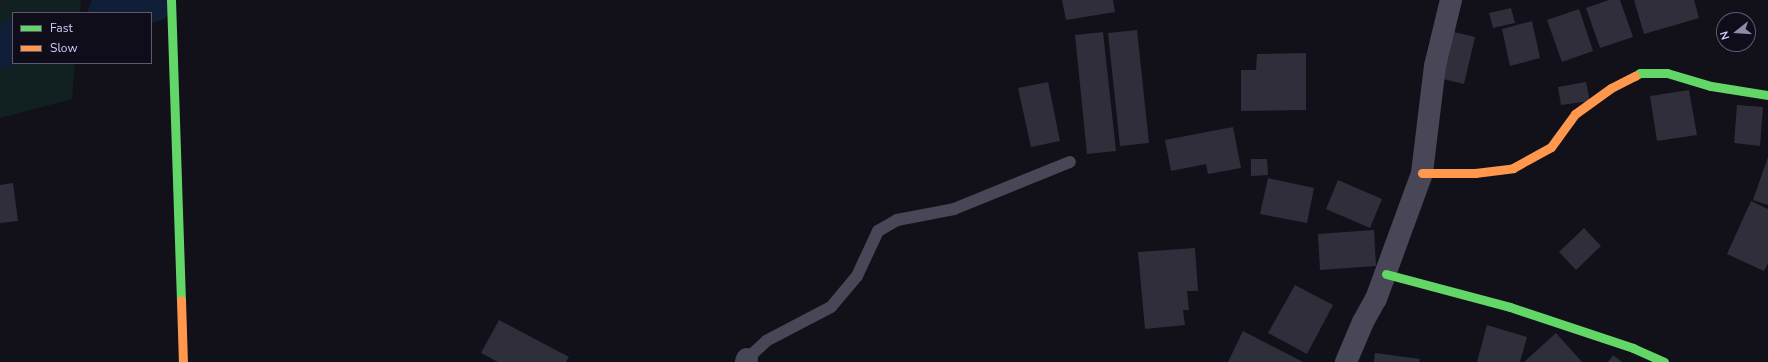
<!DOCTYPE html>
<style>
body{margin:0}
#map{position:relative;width:1768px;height:362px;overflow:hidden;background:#121018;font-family:"Nunito Sans",sans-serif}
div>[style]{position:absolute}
.green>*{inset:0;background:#112122}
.river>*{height:44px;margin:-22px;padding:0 22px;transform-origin:22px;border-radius:22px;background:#101e38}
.building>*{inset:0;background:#302e3a}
.lane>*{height:12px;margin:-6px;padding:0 6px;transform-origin:6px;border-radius:6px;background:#484657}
.street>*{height:22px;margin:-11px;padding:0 11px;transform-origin:11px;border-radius:11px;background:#484657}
.fast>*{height:9px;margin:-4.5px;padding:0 4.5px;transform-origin:4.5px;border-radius:4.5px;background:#63d668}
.slow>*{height:9px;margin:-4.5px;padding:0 4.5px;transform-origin:4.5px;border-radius:4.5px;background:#ff974d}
span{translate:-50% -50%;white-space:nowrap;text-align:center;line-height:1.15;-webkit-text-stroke:3px #100d1b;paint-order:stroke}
.legend{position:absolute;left:12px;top:12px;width:140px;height:52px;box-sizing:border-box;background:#100d1b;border:1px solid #5e5974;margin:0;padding:5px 7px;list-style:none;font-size:12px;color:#d4ccfa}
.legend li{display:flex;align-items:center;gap:8px;height:20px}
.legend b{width:20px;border:1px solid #5e5974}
.north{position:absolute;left:1716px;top:12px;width:40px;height:40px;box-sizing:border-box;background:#100d1b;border:1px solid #5e5974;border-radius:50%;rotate:253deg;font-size:11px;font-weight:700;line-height:16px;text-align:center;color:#d4ccfa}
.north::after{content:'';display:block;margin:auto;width:14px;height:18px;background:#908aab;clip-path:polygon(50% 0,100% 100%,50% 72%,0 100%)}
</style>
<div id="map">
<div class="green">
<div style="clip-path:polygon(0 0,81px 0,80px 13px,13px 13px,13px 63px,75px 63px,72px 99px,0 118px)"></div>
</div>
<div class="river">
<div style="left:110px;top:13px;width:44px;rotate:-17.2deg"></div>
<div style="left:0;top:46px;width:13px;rotate:-13deg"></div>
</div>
<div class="building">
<div style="clip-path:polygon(1062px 0,1113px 0,1115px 12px,1066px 20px)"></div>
<div style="clip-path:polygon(1609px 0,1620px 0,1633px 37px,1600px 48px,1586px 8px)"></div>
<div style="clip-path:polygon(1634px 0,1694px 0,1699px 18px,1644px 34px)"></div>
<div style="clip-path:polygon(1511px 8px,1515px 23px,1493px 28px,1489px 13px)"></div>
<div style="clip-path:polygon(1579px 9px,1593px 51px,1562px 62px,1547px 20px)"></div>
<div style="clip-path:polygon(1532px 21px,1540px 58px,1510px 66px,1502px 29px)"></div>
<div style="clip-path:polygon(1137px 30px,1149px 143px,1120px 146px,1108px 33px)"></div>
<div style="clip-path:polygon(1103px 32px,1116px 151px,1087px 154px,1075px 35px)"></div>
<div style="clip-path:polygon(1454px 32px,1475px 37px,1464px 84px,1443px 79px)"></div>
<div style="clip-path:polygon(1306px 53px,1306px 110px,1241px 111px,1241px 70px,1256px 70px,1257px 54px)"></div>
<div style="clip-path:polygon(1048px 82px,1060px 141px,1031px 147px,1018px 88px)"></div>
<div style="clip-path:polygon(1586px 82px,1590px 101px,1561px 105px,1558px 87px)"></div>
<div style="clip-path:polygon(1689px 90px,1697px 135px,1657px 141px,1650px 96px)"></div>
<div style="clip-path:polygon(1737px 105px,1763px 107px,1760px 146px,1734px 143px)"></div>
<div style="clip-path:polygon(1233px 127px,1241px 168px,1208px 174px,1206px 164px,1171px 171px,1165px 140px)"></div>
<div style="clip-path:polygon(1768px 157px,1768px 205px,1753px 200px)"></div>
<div style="clip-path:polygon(1251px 159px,1267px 159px,1268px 175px,1251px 176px)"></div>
<div style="clip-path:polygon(1268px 178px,1314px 188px,1307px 223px,1260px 214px)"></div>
<div style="clip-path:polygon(1338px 180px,1382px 199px,1370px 228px,1326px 209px)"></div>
<div style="clip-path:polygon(13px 183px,18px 221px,0 223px,0 185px)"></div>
<div style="clip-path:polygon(1751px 201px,1768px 209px,1768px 263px,1764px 271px,1727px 254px)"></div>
<div style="clip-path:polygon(1584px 228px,1601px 246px,1576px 270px,1559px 252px)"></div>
<div style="clip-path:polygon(1374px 230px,1376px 266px,1320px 270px,1318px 234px)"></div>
<div style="clip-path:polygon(1195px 248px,1198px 291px,1187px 291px,1189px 310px,1183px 310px,1185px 325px,1145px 329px,1138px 252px)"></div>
<div style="clip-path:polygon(1295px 285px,1333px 305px,1307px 354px,1268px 333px)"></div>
<div style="clip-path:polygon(499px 320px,569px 357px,566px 362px,498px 362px,481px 353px)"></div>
<div style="clip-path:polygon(1487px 325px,1527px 337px,1520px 362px,1477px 362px)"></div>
<div style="clip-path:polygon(1243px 331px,1303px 362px,1228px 362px)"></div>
<div style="clip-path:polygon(1556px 333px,1582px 362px,1524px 362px)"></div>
<div style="clip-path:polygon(1375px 353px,1420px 359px,1419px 362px,1374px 362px)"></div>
<div style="clip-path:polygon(1613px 355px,1622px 362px,1608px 362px)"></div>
</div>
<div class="lane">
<div style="left:747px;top:359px;width:26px;rotate:-43deg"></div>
<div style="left:766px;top:341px;width:73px;rotate:-27.6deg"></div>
<div style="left:831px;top:307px;width:40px;rotate:-50deg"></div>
<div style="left:857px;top:276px;width:50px;rotate:-65deg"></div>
<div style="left:878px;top:231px;width:22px;rotate:-30deg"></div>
<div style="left:897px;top:220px;width:58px;rotate:-10.9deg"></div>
<div style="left:954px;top:209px;width:125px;rotate:-22.1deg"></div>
</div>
<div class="street">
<div style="left:746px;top:362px;width:3px;rotate:-72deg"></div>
<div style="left:1346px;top:362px;width:43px;rotate:-67deg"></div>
<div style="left:1363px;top:322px;width:26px;rotate:-61deg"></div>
<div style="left:1376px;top:299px;width:134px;rotate:-69.9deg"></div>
<div style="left:1422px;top:173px;width:108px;rotate:-83.1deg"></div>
<div style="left:1435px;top:66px;width:68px;rotate:-76.4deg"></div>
</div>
<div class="fast">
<div style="left:171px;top:0;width:300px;rotate:88.1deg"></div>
<div style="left:1635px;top:76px;width:6px;rotate:-31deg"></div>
<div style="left:1640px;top:73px;width:27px"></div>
<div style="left:1667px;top:73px;width:46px;rotate:16.5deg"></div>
<div style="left:1711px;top:86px;width:58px;rotate:9deg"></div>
<div style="left:1386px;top:274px;width:128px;rotate:14.9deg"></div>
<div style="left:1510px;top:307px;width:130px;rotate:18.4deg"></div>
<div style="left:1633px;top:348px;width:34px;rotate:24deg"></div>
</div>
<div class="slow">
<div style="left:1422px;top:173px;width:53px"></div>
<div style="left:1475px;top:173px;width:38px;rotate:-7deg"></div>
<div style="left:1513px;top:168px;width:43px;rotate:-28.9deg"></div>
<div style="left:1551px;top:147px;width:41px;rotate:-54deg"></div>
<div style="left:1575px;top:114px;width:44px;rotate:-35.8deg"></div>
<div style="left:1611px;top:88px;width:27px;rotate:-27deg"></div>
<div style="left:181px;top:300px;width:62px;rotate:88.2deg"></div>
</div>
<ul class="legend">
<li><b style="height:5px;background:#63d668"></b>Fast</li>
<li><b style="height:5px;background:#ff974d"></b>Slow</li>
</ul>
<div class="north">N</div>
</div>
